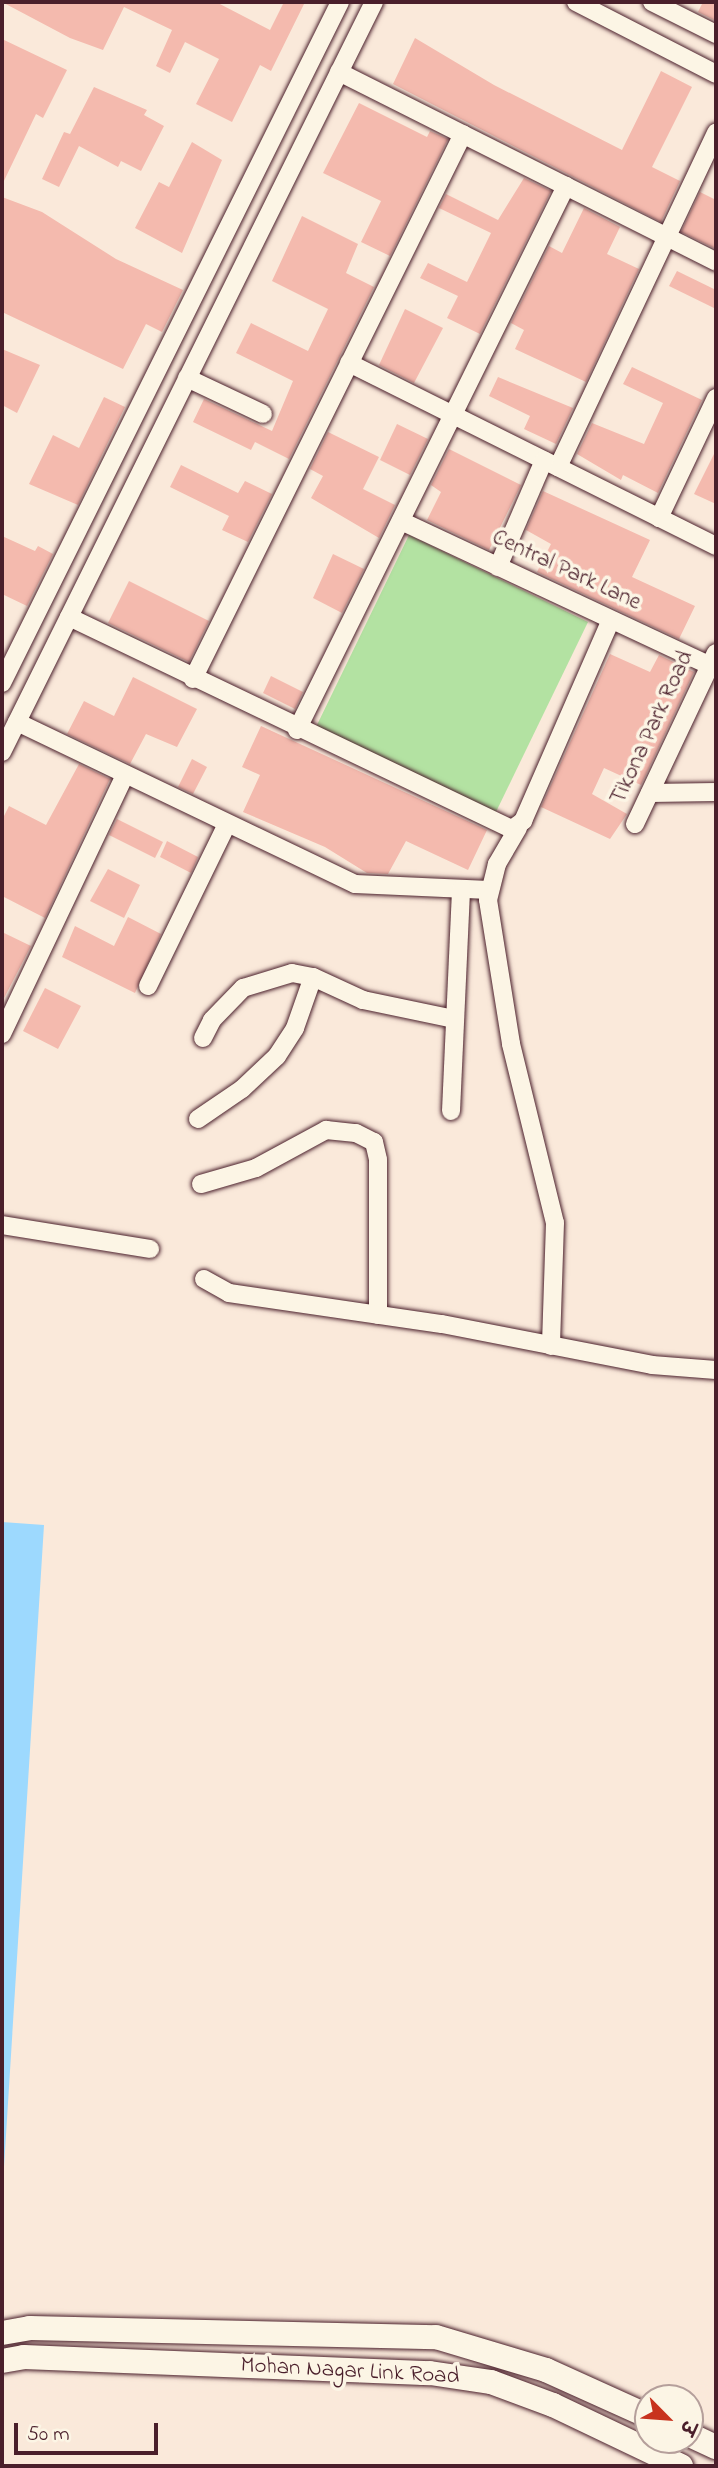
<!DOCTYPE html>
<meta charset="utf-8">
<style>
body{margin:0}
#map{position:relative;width:718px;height:2468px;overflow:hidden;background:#fae9da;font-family:"Indie Flower","Playpen Sans Deva",sans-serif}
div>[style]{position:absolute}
.green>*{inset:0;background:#b3e2a2}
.water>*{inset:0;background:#9dd9fe}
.building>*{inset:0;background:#f4baae}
.roads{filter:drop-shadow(0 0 2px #4a1f2b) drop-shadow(0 0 2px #4a1f2b)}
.minor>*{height:18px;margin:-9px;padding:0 9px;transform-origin:9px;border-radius:9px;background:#fcf5e5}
.secondary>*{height:24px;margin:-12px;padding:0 12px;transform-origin:12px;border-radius:12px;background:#fcf5e5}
span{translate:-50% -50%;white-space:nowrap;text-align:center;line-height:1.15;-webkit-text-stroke:7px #fcf5e5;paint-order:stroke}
.street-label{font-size:23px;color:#4a1f2b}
.frame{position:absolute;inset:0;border:4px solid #4a1f2b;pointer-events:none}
.north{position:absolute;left:634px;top:2384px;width:70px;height:70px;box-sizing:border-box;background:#fcf5e5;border:2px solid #b59f9b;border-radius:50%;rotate:115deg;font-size:19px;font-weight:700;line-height:28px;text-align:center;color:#4a1f2b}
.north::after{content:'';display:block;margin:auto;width:24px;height:32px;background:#c8321e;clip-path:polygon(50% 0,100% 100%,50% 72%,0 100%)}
.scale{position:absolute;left:14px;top:2423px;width:144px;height:32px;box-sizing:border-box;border:4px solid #4a1f2b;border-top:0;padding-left:9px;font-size:21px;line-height:24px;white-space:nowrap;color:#4a1f2b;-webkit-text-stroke:5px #fcf5e5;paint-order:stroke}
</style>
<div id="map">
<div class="green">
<div style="clip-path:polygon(409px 535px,588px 622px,495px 814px,316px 727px)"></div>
</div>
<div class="water">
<div style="clip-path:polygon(2px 1522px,44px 1525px,2px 2199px)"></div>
</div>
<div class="building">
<div style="clip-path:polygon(2px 2px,216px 2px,270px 30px,284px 2px,305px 2px,271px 71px,260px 65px,232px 122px,196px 104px,219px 59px,185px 42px,170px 73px,156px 66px,172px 30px,124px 7px,103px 50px,70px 38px)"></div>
<div style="clip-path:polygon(703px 2px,716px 2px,716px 21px,698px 12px)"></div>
<div style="clip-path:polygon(415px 38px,494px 85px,622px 150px,661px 71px,692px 87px,652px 167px,680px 181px,661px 222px,393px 84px)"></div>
<div style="clip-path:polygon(2px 39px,67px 70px,43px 118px,36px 114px,2px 185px)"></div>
<div style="clip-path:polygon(94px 87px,147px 110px,144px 115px,164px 126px,141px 171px,121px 161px,118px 167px,79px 146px,59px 187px,42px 179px,64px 132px,70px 134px)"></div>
<div style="clip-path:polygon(359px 103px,427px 137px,430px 131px,448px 139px,390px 256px,361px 242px,381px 201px,323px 173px)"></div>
<div style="clip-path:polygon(192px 142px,222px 160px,182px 253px,135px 228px,159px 182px,169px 187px)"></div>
<div style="clip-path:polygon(524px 178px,551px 191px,480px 334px,447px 318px,458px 296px,420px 278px,428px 263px,467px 282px,491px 233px,439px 208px,446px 194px,498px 220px)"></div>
<div style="clip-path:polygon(700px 192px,716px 200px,716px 249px,681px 232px)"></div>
<div style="clip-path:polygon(2px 197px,42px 212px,116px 259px,183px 290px,162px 332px,146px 324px,123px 369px,2px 312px)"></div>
<div style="clip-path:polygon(584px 208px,620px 227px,607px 254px,639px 269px,586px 382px,515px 349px,524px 330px,511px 323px,549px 246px,562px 253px)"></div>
<div style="clip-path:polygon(302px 216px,358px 244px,346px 273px,374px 287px,289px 459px,255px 442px,251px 450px,193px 422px,204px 399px,272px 431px,293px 381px,236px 353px,251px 323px,308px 351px,328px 309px,272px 281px)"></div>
<div style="clip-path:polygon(677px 271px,716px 290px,716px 309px,669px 286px)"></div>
<div style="clip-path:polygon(405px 309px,443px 328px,414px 383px,379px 365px)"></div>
<div style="clip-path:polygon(2px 349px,40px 365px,17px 413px,2px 405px)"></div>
<div style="clip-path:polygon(632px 367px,702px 400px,658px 493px,623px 475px,621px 480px,577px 454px,592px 423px,644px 444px,663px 403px,623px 384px)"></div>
<div style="clip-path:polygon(498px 377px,573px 408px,556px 444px,524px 429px,530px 416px,489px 396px)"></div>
<div style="clip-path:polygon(104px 397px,125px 407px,78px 505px,29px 484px,53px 435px,79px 448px)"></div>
<div style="clip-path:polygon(397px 424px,428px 439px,410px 475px,380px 460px)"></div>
<div style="clip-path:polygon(328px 432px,379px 457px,363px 489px,395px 505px,379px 538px,311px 498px,323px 476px,310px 469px)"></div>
<div style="clip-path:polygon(449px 449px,521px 485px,489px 550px,427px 520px,441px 492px,431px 485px)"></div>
<div style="clip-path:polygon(716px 450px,716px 504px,694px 494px)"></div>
<div style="clip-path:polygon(181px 465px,238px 493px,245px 481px,272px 494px,248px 542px,222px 530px,229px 516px,170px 487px)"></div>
<div style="clip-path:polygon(543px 491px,650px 540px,632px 577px,695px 606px,679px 639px,537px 572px,551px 544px,526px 530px)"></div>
<div style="clip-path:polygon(2px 536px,35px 551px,38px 546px,53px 554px,27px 606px,2px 594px)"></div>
<div style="clip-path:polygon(333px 554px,364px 569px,342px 613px,313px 598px)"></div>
<div style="clip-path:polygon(129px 581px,209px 621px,189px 662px,108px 623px)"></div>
<div style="clip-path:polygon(610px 654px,650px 672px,659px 655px,694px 672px,641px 785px,604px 768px,592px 794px,627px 814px,610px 839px,541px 807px)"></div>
<div style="clip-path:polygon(271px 676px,303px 692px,295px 709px,263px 693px)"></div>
<div style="clip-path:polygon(133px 677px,197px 709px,177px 747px,146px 734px,130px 764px,67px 734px,84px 701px,114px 716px)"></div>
<div style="clip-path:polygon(261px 726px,487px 830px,468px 870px,406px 841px,388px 874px,367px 873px,325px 847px,243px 812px,260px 775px,242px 767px)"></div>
<div style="clip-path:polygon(192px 759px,207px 767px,193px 794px,178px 787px)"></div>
<div style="clip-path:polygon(79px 764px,110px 779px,45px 918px,2px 896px,2px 820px,9px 806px,46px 825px)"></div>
<div style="clip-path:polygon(117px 819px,163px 842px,155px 858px,109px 835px)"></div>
<div style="clip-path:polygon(167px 841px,198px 857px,191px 873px,160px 857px)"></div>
<div style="clip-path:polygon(108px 869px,140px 885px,124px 918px,90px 901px)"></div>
<div style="clip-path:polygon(128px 917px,161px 934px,135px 993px,62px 957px,75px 926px,114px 946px)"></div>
<div style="clip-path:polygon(2px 932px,31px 946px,2px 1002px)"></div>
<div style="clip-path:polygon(45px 988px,81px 1006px,58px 1049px,23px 1031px)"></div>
</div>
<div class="roads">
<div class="minor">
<div style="left:576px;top:2px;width:157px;rotate:27.2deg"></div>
<div style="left:652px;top:2px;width:72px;rotate:26.6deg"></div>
<div style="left:339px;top:72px;width:422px;rotate:26.7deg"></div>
<div style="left:349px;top:363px;width:410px;rotate:26.5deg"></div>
<div style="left:187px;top:378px;width:84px;rotate:25.3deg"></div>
<div style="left:558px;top:467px;width:370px;rotate:-64.7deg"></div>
<div style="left:659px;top:518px;width:133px;rotate:-64.6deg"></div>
<div style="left:401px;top:521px;width:341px;rotate:25.1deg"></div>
<div style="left:498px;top:567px;width:116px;rotate:-66.7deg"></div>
<div style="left:69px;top:617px;width:491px;rotate:25.6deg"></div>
<div style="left:512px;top:829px;width:14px;rotate:-36deg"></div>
<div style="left:523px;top:821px;width:219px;rotate:-66.4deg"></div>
<div style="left:193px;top:679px;width:608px;rotate:-63.65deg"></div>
<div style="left:2px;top:683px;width:760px;rotate:-63.6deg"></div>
<div style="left:17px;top:722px;width:375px;rotate:25.6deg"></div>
<div style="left:355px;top:884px;width:134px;rotate:2.6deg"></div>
<div style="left:297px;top:730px;width:607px;rotate:-63.69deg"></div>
<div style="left:2px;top:752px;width:837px;rotate:-63.62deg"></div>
<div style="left:650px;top:793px;width:66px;rotate:-0.9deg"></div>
<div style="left:635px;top:824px;width:189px;rotate:-64.7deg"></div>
<div style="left:518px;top:828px;width:42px;rotate:120.3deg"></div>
<div style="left:497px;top:864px;width:37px;rotate:104deg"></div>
<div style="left:488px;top:900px;width:146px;rotate:80.9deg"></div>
<div style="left:511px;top:1044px;width:184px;rotate:76.2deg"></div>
<div style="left:555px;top:1223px;width:123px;rotate:91.9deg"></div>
<div style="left:148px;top:986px;width:180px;rotate:-64deg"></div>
<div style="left:2px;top:1034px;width:287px;rotate:-64.6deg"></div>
<div style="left:203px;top:1038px;width:20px;rotate:-63deg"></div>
<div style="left:212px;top:1020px;width:45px;rotate:-45.9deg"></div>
<div style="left:243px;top:988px;width:51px;rotate:-17deg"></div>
<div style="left:292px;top:973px;width:21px;rotate:11deg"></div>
<div style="left:313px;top:977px;width:55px;rotate:24.7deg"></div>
<div style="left:363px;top:1000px;width:93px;rotate:11.8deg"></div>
<div style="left:451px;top:1111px;width:222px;rotate:-87.4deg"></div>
<div style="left:198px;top:1119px;width:53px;rotate:-34.3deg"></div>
<div style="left:242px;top:1089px;width:48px;rotate:-43.3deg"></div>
<div style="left:277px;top:1056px;width:33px;rotate:-57deg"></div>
<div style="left:295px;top:1028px;width:54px;rotate:-70.6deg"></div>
<div style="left:201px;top:1184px;width:57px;rotate:-16.2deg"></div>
<div style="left:256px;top:1168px;width:80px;rotate:-28.5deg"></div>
<div style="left:326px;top:1130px;width:30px;rotate:6deg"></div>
<div style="left:356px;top:1133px;width:20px;rotate:27deg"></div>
<div style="left:374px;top:1142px;width:18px;rotate:77deg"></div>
<div style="left:378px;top:1160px;width:155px;rotate:90deg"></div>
<div style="left:2px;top:1225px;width:150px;rotate:9.2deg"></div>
<div style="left:204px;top:1279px;width:29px;rotate:29deg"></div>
<div style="left:229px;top:1293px;width:215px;rotate:8.3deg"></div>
<div style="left:442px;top:1324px;width:214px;rotate:11deg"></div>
<div style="left:652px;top:1365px;width:64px;rotate:4.5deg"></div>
</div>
<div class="secondary">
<div style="left:2px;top:2333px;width:28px;rotate:-10deg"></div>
<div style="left:30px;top:2328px;width:406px;rotate:1.3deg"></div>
<div style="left:436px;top:2337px;width:115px;rotate:16.7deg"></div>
<div style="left:546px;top:2370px;width:112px;rotate:24.3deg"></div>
<div style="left:2px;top:2361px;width:22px;rotate:-10deg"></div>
<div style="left:24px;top:2357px;width:406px;rotate:2.3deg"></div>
<div style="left:430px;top:2373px;width:62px;rotate:8.4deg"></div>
<div style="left:491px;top:2382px;width:66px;rotate:20.4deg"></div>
<div style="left:553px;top:2405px;width:142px;rotate:25.5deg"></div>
<div style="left:690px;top:2435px;width:29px;rotate:25deg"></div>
</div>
</div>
<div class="street-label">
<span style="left:566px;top:571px;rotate:25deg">Central Park Lane</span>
<span style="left:653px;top:728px;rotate:-65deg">Tikona Park Road</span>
<span style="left:350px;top:2372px;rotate:3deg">Mohan Nagar Link Road</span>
</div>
<div class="frame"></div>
<div class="north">उ</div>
<div class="scale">50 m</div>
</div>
